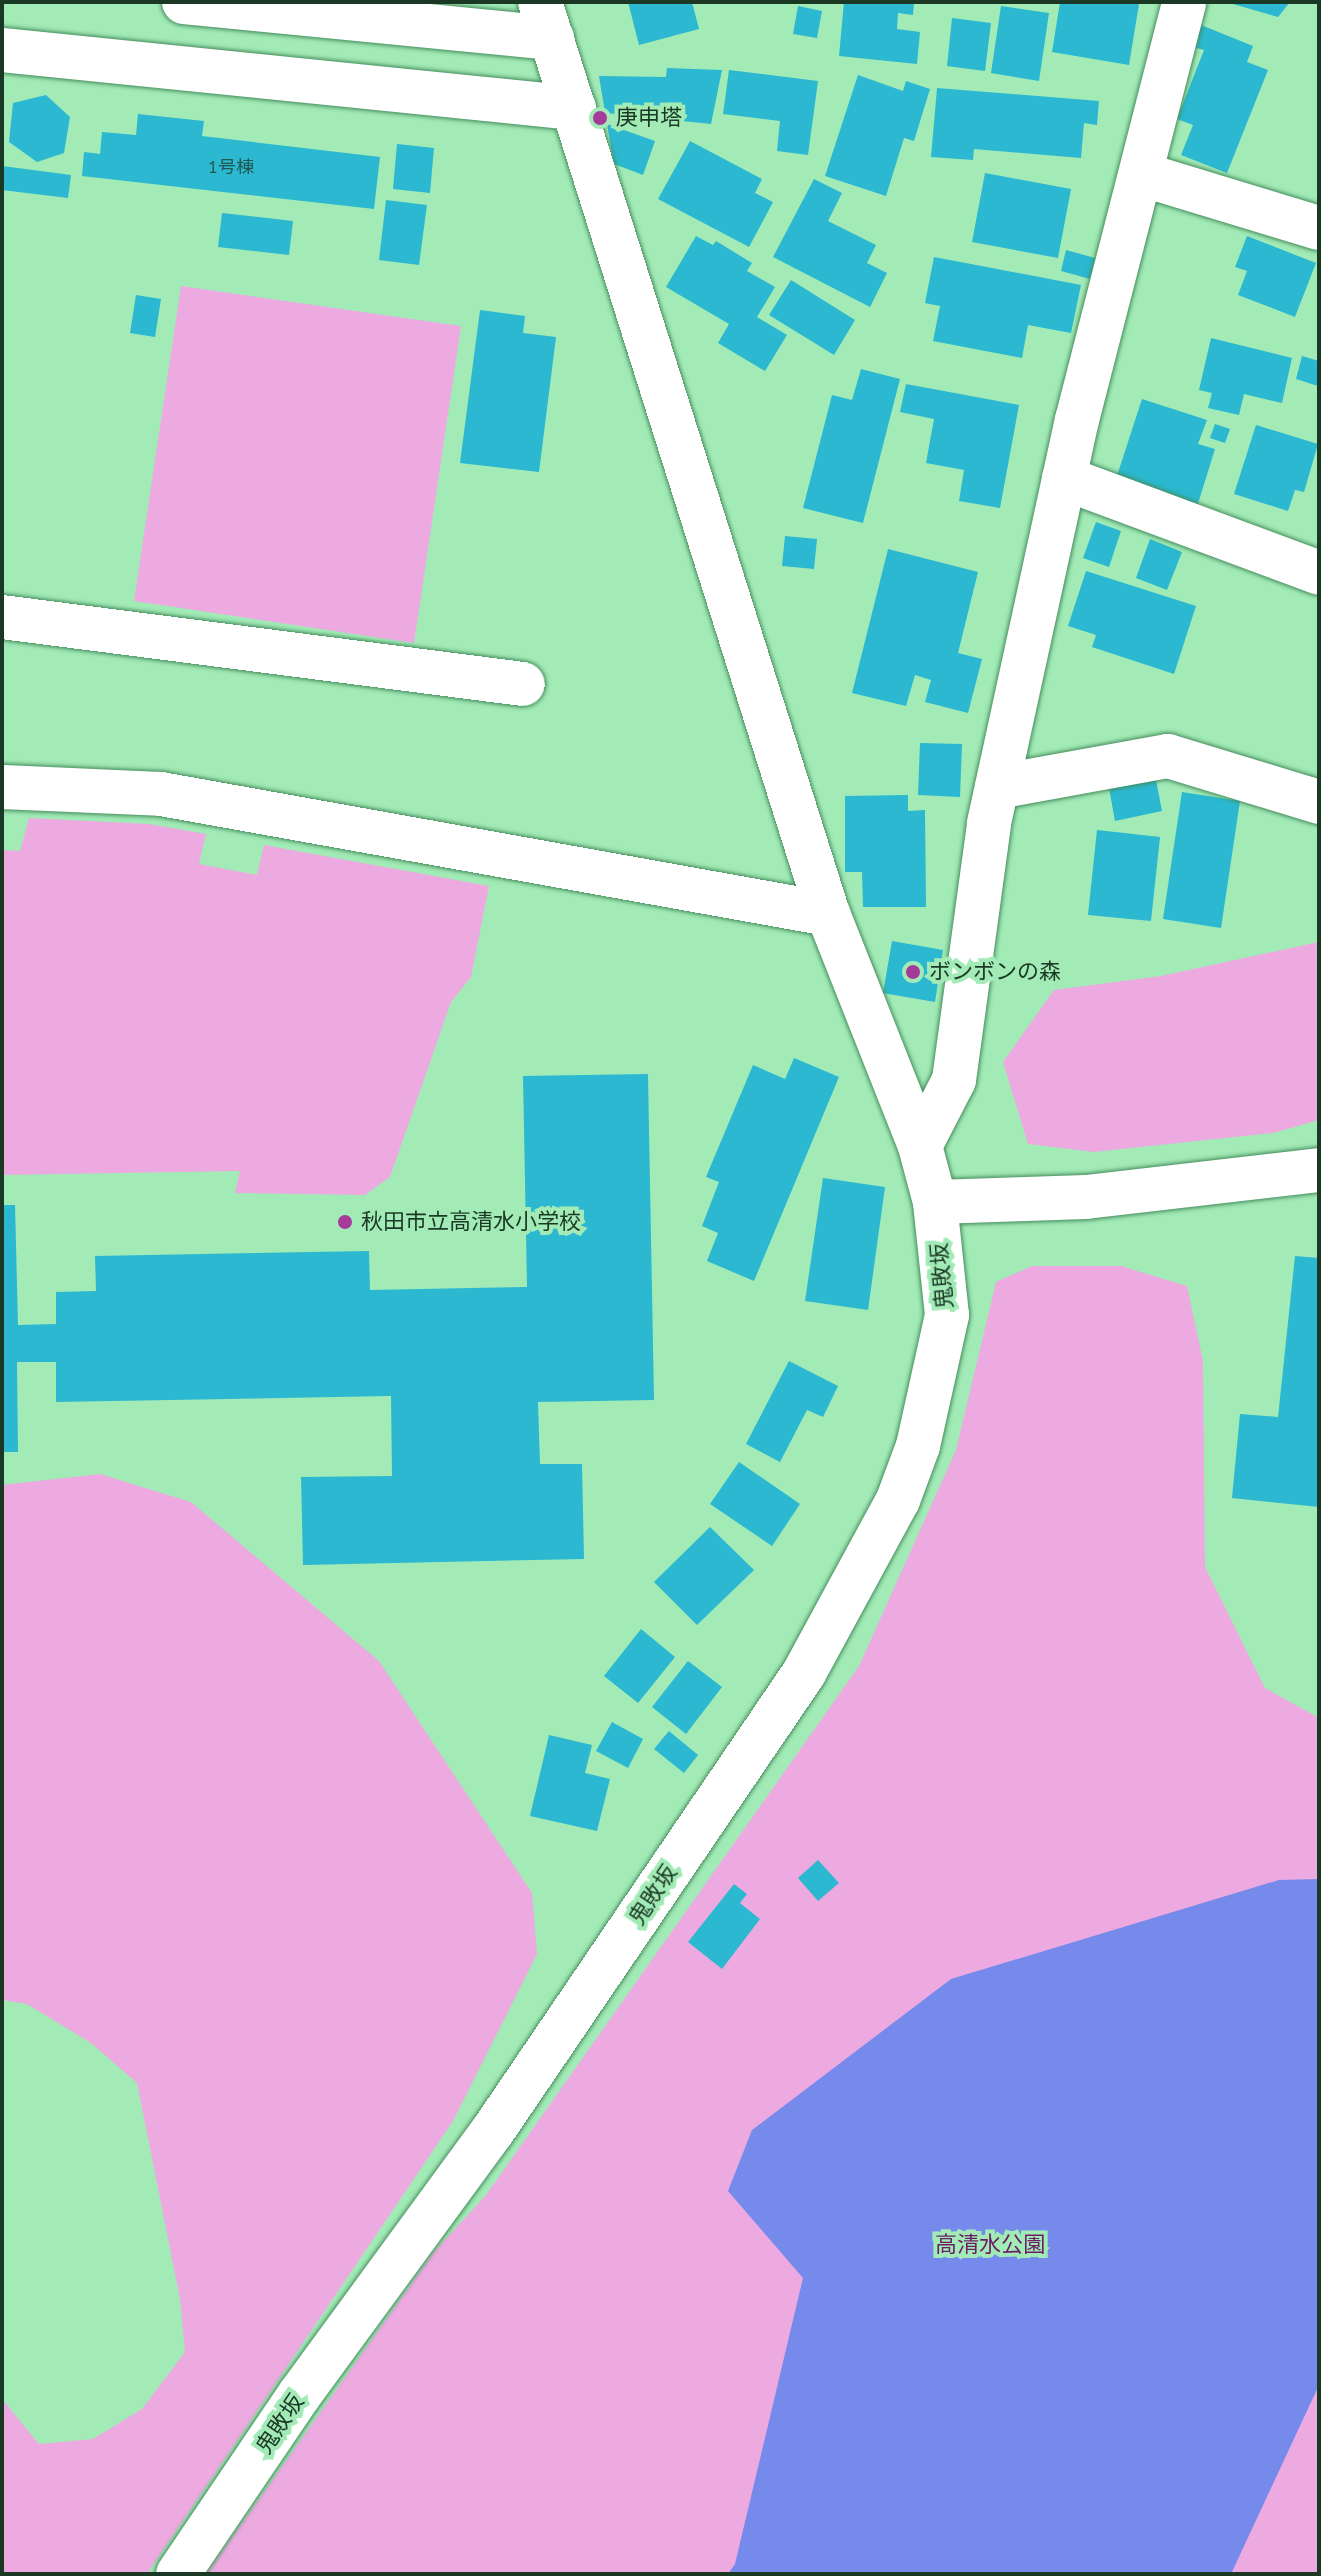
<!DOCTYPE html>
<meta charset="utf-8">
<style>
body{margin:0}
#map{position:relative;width:1321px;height:2576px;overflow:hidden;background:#a2ebb7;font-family:"PT Sans","Noto Sans JP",sans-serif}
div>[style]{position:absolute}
.green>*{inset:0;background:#edaae1}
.water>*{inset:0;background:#758aeb}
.building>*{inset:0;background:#2bb8d0}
.roads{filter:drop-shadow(0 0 2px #468d5d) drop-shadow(0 0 2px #468d5d)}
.minor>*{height:44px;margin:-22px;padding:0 22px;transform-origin:22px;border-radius:22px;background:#fff}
.dots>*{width:22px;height:22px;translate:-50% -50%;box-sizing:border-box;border:4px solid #a2ebb7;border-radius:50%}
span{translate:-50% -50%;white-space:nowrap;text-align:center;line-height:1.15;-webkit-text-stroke:8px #a2ebb7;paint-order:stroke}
.number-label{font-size:18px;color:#1f584f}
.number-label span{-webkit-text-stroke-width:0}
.poi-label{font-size:22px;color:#1b3824}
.left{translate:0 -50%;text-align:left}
.street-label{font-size:22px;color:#1b3824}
.park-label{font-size:22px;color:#6c1c63}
.frame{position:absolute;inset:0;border:4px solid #1b3824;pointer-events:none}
</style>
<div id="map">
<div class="green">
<div style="clip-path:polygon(181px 286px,461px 326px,414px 643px,134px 601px)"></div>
<div style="clip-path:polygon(29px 818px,149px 824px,206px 834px,199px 864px,257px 875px,264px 845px,489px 886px,471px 977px,451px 1002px,390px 1177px,365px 1195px,235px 1193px,240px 1171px,2px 1175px,2px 850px,20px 851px)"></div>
<div style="clip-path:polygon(1319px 942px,1319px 1120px,1273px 1133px,1094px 1152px,1028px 1144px,1003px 1062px,1054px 990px,1161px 976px)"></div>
<div style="clip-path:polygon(1032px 1266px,1121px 1266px,1187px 1286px,1203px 1361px,1205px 1567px,1265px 1688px,1319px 1718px,1319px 2574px,206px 2574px,433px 2253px,486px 2195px,859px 1666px,956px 1450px,996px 1282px)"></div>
<div style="clip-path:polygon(100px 1474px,191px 1502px,379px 1661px,532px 1893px,537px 1954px,453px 2121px,147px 2574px,2px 2574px,2px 2399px,39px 2444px,93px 2439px,142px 2409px,185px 2352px,180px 2299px,137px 2083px,91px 2043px,27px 2004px,2px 2000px,2px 1485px)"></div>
</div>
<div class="water">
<div style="clip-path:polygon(1319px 1879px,1319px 2385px,1231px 2574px,728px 2574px,735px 2564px,803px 2278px,728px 2191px,752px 2130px,951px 1979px,1279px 1880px)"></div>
</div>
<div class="building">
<div style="clip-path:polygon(628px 2px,692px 2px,699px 29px,639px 45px)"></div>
<div style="clip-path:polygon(844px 2px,914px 2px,913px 15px,898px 13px,897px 29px,920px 32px,917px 64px,839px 56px)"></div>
<div style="clip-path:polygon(1060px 2px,1139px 4px,1129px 65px,1052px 52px)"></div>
<div style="clip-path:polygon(1226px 2px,1290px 2px,1278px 17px)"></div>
<div style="clip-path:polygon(798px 6px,822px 11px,817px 38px,793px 34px)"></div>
<div style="clip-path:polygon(1001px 6px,1049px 13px,1039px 81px,991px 73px)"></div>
<div style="clip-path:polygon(952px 18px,991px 23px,985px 71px,947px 66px)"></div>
<div style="clip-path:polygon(1201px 25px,1253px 46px,1247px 62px,1268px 70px,1227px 173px,1181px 155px,1193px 125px,1177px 119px,1204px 50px,1193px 47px)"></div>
<div style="clip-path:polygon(667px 68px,722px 70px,711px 124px,605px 113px,599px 76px,666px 77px)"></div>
<div style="clip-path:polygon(729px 70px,818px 81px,808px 155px,777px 151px,780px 121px,723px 114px)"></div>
<div style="clip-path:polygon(858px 75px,903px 91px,906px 81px,930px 89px,914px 141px,904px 138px,886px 196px,825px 176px)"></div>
<div style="clip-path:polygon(937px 88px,1099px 101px,1097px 125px,1084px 123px,1081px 158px,974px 149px,973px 160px,931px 157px)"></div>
<div style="clip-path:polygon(46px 95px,70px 117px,64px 153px,37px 162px,9px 142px,13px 103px)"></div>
<div style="clip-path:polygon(138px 114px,204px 121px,202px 136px,380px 157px,374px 209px,82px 176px,84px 152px,100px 154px,102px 132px,136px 135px)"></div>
<div style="clip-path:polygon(607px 124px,655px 141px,643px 175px,614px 164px)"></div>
<div style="clip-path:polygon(690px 141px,762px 179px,755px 193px,773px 202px,749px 247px,658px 199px)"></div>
<div style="clip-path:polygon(397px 144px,434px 148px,430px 193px,393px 189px)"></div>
<div style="clip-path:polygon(2px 166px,71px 175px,68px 198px,2px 190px)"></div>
<div style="clip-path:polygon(985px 173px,1071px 189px,1058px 258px,972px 242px)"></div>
<div style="clip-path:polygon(814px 179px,842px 193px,828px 221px,876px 245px,867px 263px,887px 273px,870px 307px,773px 257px)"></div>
<div style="clip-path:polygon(386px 200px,427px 205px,419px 265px,379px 260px)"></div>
<div style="clip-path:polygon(222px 213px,293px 221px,289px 255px,218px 247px)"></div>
<div style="clip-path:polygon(696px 236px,713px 245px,716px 241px,752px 263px,747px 271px,775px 287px,757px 317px,787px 335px,765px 371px,718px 343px,729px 324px,666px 287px)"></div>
<div style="clip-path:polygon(1247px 236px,1316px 263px,1295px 317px,1238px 295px,1247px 271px,1235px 267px)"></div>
<div style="clip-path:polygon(1066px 250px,1095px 258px,1090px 279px,1061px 271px)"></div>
<div style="clip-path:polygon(934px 257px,1081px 285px,1071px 333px,1028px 325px,1022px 358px,933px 341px,940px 306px,925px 303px)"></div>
<div style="clip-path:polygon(791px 280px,855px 320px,834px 355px,769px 315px)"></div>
<div style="clip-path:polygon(136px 295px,161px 299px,155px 337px,130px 333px)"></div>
<div style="clip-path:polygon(480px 310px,525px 316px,523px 333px,556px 337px,539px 472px,460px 463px)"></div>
<div style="clip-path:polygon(1211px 338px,1292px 358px,1282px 403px,1244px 394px,1239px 415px,1208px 408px,1212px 393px,1199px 390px)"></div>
<div style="clip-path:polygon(1302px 356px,1319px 361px,1318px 386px,1296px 379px)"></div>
<div style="clip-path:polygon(861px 369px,900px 379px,863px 523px,803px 508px,832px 395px,852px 400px)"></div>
<div style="clip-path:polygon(906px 384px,1019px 405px,1000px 508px,959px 501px,964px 470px,926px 463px,934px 419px,900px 412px)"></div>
<div style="clip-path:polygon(1142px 399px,1207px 420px,1198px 444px,1215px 449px,1196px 510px,1114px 485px)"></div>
<div style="clip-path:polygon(1215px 424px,1230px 429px,1225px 443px,1210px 438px)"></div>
<div style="clip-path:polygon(1256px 425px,1318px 444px,1304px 492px,1295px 490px,1288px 511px,1234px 494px)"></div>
<div style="clip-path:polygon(1096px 522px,1121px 531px,1109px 567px,1083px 558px)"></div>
<div style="clip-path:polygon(785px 536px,817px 539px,814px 569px,782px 566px)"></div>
<div style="clip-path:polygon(1150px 539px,1182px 552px,1167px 590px,1136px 578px)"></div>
<div style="clip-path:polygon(888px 549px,978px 572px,958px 653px,982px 659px,968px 713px,925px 702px,931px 680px,915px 675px,906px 706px,852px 693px)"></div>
<div style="clip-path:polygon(1086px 571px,1196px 606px,1174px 674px,1092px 647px,1096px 635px,1068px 626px)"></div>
<div style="clip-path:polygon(920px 743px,962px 744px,960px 797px,918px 795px)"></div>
<div style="clip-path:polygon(1156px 780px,1162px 811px,1115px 821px,1109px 788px)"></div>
<div style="clip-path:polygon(1182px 792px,1240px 801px,1221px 928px,1163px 919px)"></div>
<div style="clip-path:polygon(908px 795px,908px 811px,925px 810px,926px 907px,863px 907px,862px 872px,845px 872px,845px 796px)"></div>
<div style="clip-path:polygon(1097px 830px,1160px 837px,1151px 921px,1088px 915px)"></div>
<div style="clip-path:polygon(892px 941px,943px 950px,935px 1002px,883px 993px)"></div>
<div style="clip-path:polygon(794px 1058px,839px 1077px,754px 1281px,707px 1261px,718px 1233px,702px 1226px,719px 1182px,706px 1177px,753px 1065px,785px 1079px)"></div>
<div style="clip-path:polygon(648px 1074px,654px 1400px,538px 1402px,540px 1464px,582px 1464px,584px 1559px,303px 1565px,301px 1477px,392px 1476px,391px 1396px,56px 1402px,56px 1362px,17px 1362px,18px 1452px,2px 1452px,2px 1205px,15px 1205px,18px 1325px,56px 1324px,56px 1292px,96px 1291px,95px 1256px,369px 1251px,370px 1290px,527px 1287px,523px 1076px)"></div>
<div style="clip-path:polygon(823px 1178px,885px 1187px,868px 1310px,805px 1301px)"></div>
<div style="clip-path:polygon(1295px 1256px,1319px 1258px,1319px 1507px,1232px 1498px,1240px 1414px,1278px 1417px)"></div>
<div style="clip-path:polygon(789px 1361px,838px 1386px,823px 1417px,807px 1410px,780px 1462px,746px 1444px)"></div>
<div style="clip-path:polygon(739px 1462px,800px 1504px,772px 1546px,710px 1504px)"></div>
<div style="clip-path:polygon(710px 1527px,754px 1570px,697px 1625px,654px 1582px)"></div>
<div style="clip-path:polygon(641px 1629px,675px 1657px,638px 1703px,604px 1676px)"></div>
<div style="clip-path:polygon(688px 1661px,722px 1687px,686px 1734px,652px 1707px)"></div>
<div style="clip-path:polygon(612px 1722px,643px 1739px,628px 1768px,596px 1751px)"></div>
<div style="clip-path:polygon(669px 1731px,698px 1755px,684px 1773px,654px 1749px)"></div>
<div style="clip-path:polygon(549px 1735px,592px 1745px,585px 1773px,610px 1779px,597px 1831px,530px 1816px)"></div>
<div style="clip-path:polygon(818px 1860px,839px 1883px,818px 1901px,798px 1878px)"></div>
<div style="clip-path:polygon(734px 1884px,747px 1894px,740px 1903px,760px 1919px,722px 1969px,688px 1942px)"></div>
</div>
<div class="roads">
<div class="minor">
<div style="left:184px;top:2px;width:370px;rotate:5.6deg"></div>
<div style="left:2px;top:50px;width:575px;rotate:5.79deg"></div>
<div style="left:1141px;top:174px;width:186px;rotate:16.9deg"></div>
<div style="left:1064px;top:478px;width:272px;rotate:20.4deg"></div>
<div style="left:2px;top:617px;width:525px;rotate:7.33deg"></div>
<div style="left:2px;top:787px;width:159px;rotate:2.5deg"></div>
<div style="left:161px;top:794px;width:678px;rotate:10.2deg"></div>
<div style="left:997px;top:787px;width:174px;rotate:-10.3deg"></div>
<div style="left:1168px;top:756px;width:158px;rotate:16.9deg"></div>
<div style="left:920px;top:1146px;width:74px;rotate:-62.7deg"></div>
<div style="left:954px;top:1080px;width:259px;rotate:-82.2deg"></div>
<div style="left:989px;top:823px;width:412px;rotate:-77.7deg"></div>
<div style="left:1077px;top:420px;width:431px;rotate:-75.6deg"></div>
<div style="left:935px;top:1202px;width:151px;rotate:-1.9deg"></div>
<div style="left:1086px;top:1197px;width:235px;rotate:-6.6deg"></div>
<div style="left:178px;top:2574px;width:217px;rotate:-55.9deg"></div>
<div style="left:300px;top:2394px;width:325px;rotate:-53.8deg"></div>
<div style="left:492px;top:2132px;width:555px;rotate:-55.79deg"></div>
<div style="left:804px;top:1673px;width:197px;rotate:-61.5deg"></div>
<div style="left:898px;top:1500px;width:58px;rotate:-69.7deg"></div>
<div style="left:918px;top:1446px;width:134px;rotate:-77.5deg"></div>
<div style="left:947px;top:1315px;width:114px;rotate:-96.1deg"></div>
<div style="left:935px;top:1202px;width:58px;rotate:-105deg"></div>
<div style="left:920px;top:1146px;width:250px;rotate:-111.6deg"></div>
<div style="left:828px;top:914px;width:956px;rotate:-107.53deg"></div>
</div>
</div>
<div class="dots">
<div style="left:600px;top:118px;background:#a63a9a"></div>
<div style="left:913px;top:972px;background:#a63a9a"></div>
<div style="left:345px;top:1222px;background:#a63a9a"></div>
</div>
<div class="number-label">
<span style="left:231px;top:167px">1号棟</span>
</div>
<div class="poi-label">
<span class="left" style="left:616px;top:118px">庚申塔</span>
<span class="left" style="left:929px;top:972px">ボンボンの森</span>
<span class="left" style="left:361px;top:1222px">秋田市立高清水小学校</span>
</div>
<div class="street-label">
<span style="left:942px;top:1276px;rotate:-95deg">鬼敗坂</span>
<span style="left:653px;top:1895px;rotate:-56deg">鬼敗坂</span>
<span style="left:280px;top:2424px;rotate:-56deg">鬼敗坂</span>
</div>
<div class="park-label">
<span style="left:990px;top:2245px">高清水公園</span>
</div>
<div class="frame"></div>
</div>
